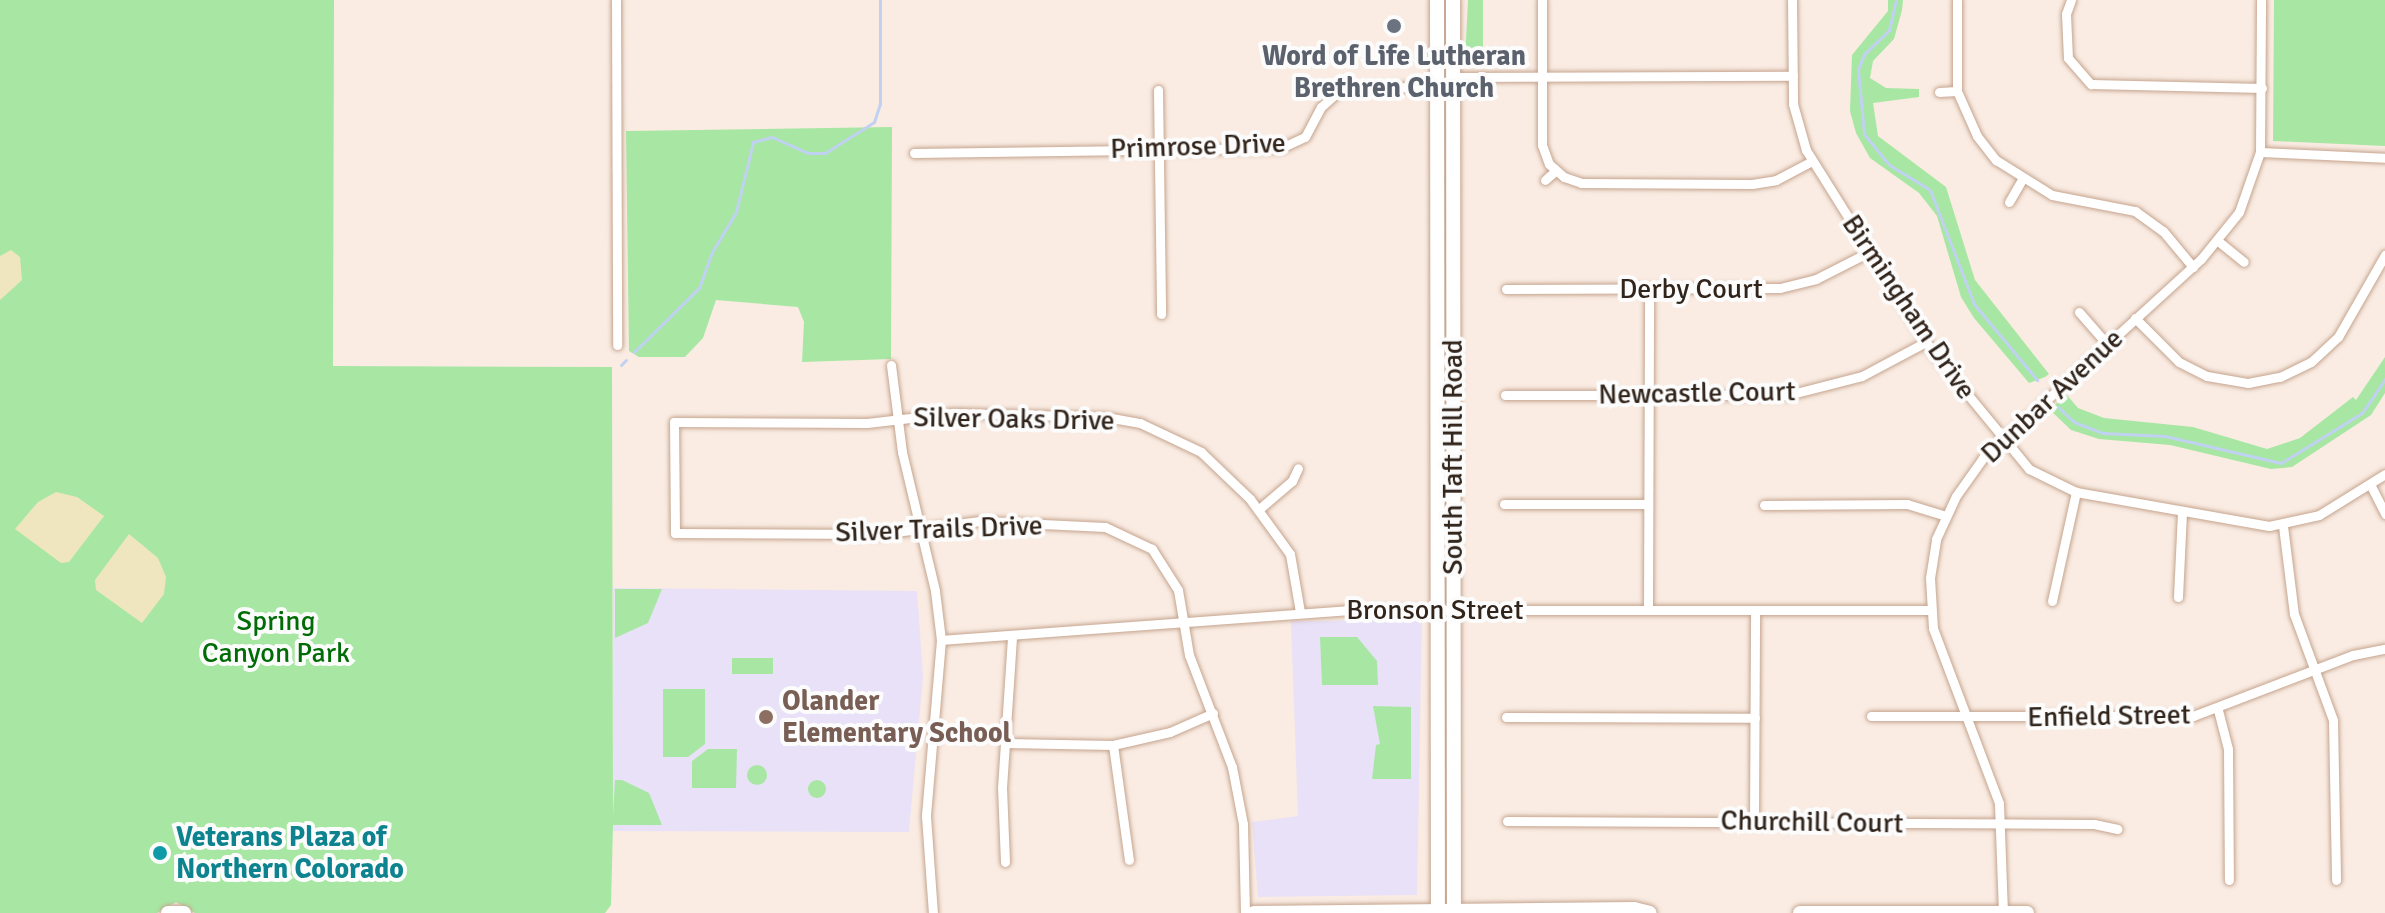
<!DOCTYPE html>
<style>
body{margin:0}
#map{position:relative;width:2385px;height:913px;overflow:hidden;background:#faece3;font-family:Signika,sans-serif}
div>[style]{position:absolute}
.education>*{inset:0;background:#e8e1f7}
.green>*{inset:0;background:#a7e7a3}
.round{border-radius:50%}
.sand>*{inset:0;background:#efe6c0}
.stream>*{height:3px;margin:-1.5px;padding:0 1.5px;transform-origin:1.5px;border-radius:1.5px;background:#c0d1f2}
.roads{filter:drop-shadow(0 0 2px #c5a48e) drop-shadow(0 0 2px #c5a48e)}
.street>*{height:9px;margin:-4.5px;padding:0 4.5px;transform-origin:4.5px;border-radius:4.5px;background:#fff}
.secondary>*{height:14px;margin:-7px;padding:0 7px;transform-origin:7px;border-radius:7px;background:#fff}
.dots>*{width:22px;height:22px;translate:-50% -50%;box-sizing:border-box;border:4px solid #fcfcfc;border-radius:50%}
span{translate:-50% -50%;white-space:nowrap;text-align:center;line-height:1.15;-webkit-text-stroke:8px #fcfcfc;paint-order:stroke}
.worship-label{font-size:28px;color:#5b616d;font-weight:700}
.street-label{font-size:28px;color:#31241b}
.park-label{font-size:28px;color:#006c06}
.education-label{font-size:28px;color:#785e54;font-weight:700}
.left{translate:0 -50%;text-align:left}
.culture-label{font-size:28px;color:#0d838f;font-weight:700}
</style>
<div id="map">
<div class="education">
<div style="clip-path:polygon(613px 588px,917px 591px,923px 676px,909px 832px,613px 831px)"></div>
<div style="clip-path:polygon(1422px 620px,1417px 895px,1258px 897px,1252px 822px,1298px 816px,1291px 621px)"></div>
</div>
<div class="green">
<div style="clip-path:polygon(0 0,334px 0,333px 366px,612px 367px,613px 816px,615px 780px,622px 780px,649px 793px,662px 825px,613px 825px,611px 905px,605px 913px,195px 913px,176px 902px,157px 913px,0 913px)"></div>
<div style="clip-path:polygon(1468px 0,1483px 0,1483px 66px,1465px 60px)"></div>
<div style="clip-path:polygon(1888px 0,1903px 0,1902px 10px,1894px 39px,1873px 61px,1870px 78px,1886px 88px,1919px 89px,1919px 97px,1873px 103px,1878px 136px,1946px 187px,1975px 280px,2049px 374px,2045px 377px,2029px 383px,1974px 318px,1961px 297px,1937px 216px,1919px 193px,1870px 158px,1856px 133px,1850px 111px,1852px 55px,1888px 11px)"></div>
<div style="clip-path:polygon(2274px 0,2385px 0,2385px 146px,2273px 141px)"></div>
<div style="clip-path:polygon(892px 127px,891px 359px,802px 362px,804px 322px,798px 307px,716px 300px,703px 338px,685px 357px,639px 357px,629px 351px,626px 131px)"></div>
<div style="clip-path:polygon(2385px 357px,2385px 393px,2371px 415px,2292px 467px,2271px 469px,2170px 445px,2099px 439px,2071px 430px,2050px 410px,2066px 394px,2078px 408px,2104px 418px,2193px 427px,2267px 449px,2300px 438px,2353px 397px,2356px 400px)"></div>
<div style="clip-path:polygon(615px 589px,662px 589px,648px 623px,615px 638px)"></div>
<div style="clip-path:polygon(1320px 637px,1357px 637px,1377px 661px,1378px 685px,1322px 685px)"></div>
<div style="clip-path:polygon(732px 658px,773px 658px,773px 674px,732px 674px)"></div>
<div style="clip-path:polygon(663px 689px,705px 689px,705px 744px,688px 757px,663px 757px)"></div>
<div style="clip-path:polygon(1373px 706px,1411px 707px,1411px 779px,1372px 779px,1376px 745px,1380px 744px)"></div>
<div style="clip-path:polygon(708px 749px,737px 749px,736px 788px,692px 788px,692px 761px)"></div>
<div class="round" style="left:747px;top:765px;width:20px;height:20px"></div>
<div class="round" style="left:808px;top:780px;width:18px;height:18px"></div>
</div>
<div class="sand">
<div style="clip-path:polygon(11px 250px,20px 257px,22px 280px,0 300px,0 256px)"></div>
<div style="clip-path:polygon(56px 492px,77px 497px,104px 516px,69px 562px,61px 563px,15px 529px,38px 502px)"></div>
<div style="clip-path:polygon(129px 534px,158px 558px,166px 577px,164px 594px,142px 623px,96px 590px,95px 580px)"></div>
</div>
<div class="stream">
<div style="left:1896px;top:0;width:31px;rotate:103deg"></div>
<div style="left:1889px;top:30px;width:35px;rotate:136deg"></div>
<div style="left:1864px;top:54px;width:17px;rotate:111deg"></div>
<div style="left:1858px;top:70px;width:64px;rotate:84.6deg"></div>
<div style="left:1864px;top:134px;width:38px;rotate:51deg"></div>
<div style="left:1888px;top:164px;width:49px;rotate:31.8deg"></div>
<div style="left:1930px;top:190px;width:122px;rotate:68.9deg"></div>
<div style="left:1974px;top:304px;width:99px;rotate:50.3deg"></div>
<div style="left:634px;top:352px;width:91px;rotate:-44.6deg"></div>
<div style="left:699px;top:288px;width:38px;rotate:-70deg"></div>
<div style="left:712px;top:252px;width:47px;rotate:-59deg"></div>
<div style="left:736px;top:212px;width:72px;rotate:-76.3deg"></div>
<div style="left:753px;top:142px;width:20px;rotate:-15deg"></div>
<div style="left:772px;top:137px;width:39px;rotate:24deg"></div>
<div style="left:808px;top:153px;width:17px"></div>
<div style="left:825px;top:153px;width:58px;rotate:-32.3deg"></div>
<div style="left:874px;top:122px;width:19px;rotate:-72deg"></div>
<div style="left:880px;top:104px;width:104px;rotate:-90deg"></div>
<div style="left:621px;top:365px;width:7px;rotate:-45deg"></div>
<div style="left:2058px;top:407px;width:22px;rotate:43deg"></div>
<div style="left:2074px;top:422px;width:31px;rotate:21deg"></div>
<div style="left:2103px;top:433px;width:62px;rotate:2.8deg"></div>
<div style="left:2165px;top:436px;width:119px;rotate:13.1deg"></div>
<div style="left:2281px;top:463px;width:95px;rotate:-31.7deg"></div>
<div style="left:2362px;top:413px;width:41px;rotate:-55.9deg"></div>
</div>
<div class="roads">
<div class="street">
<div style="left:616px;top:0;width:345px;rotate:89.8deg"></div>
<div style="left:1542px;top:0;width:145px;rotate:90deg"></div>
<div style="left:1542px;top:145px;width:20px;rotate:70deg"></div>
<div style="left:1549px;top:164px;width:20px;rotate:41deg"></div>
<div style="left:1564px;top:177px;width:18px;rotate:19deg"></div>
<div style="left:1581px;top:183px;width:171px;rotate:0.3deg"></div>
<div style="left:1752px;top:184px;width:24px;rotate:-9deg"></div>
<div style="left:1776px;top:180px;width:41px;rotate:-27.8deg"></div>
<div style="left:1792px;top:0;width:104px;rotate:89.4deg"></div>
<div style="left:1793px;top:104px;width:48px;rotate:74.2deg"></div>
<div style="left:1806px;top:150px;width:237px;rotate:57.9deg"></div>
<div style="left:1932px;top:351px;width:153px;rotate:50.6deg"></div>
<div style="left:2029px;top:469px;width:52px;rotate:26.1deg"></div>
<div style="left:2076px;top:492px;width:196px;rotate:10deg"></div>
<div style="left:2269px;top:526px;width:51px;rotate:-12.4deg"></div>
<div style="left:2319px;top:515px;width:78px;rotate:-31.8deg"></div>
<div style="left:1957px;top:0;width:91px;rotate:90deg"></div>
<div style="left:1957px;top:91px;width:49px;rotate:66deg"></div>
<div style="left:1977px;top:136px;width:31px;rotate:52deg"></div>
<div style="left:1996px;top:160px;width:66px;rotate:32deg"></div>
<div style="left:2052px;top:195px;width:85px;rotate:10.9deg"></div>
<div style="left:2135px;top:211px;width:34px;rotate:36deg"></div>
<div style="left:2163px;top:231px;width:47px;rotate:50.2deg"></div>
<div style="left:2071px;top:0;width:15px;rotate:110deg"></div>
<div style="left:2066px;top:14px;width:44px;rotate:87.4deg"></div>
<div style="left:2068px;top:58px;width:35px;rotate:49deg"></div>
<div style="left:2091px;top:84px;width:171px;rotate:1.3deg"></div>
<div style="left:1158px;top:90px;width:224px;rotate:89.2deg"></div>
<div style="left:1939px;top:92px;width:18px;rotate:-3deg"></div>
<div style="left:2260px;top:152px;width:125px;rotate:2.7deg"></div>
<div style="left:914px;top:153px;width:367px;rotate:-0.8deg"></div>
<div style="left:1281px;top:148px;width:26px;rotate:-25deg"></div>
<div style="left:1305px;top:137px;width:34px;rotate:-62deg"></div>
<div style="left:1321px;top:107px;width:25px;rotate:-42deg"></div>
<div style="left:1340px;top:90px;width:91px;rotate:-2.5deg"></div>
<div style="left:1431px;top:86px;width:31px;rotate:-17deg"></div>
<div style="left:1461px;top:77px;width:332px;rotate:-0.2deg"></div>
<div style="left:1545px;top:180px;width:13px;rotate:-42deg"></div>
<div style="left:2009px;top:202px;width:24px;rotate:-60deg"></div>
<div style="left:2218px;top:241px;width:33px;rotate:39deg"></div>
<div style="left:1506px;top:289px;width:274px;rotate:-0.2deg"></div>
<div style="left:1780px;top:288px;width:37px;rotate:-14deg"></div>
<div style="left:1816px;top:279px;width:59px;rotate:-27deg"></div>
<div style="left:2079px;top:312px;width:43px;rotate:48.8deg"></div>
<div style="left:2135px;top:318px;width:62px;rotate:45deg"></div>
<div style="left:2179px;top:362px;width:31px;rotate:27deg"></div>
<div style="left:2207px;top:376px;width:42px;rotate:9.7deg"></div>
<div style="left:2248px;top:383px;width:33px;rotate:-11deg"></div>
<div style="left:2280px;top:377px;width:34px;rotate:-26deg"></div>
<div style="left:2311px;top:362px;width:37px;rotate:-43deg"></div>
<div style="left:2338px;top:337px;width:95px;rotate:-60.2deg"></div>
<div style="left:891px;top:365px;width:88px;rotate:82.8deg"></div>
<div style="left:902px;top:452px;width:143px;rotate:76.6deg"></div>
<div style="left:935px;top:591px;width:49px;rotate:83deg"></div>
<div style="left:941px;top:640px;width:177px;rotate:94.9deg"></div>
<div style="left:926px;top:816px;width:97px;rotate:85.9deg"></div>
<div style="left:1505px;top:395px;width:283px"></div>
<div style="left:1788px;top:395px;width:76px;rotate:-14.4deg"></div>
<div style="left:1862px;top:376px;width:72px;rotate:-28deg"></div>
<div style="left:2370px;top:484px;width:34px;rotate:63deg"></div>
<div style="left:1504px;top:504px;width:144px"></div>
<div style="left:1764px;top:505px;width:143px;rotate:-0.4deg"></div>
<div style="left:1907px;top:504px;width:41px;rotate:17.1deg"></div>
<div style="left:1258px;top:510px;width:45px;rotate:-40.5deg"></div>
<div style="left:1292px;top:481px;width:14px;rotate:-65deg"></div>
<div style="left:2283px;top:526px;width:89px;rotate:82.9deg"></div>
<div style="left:2294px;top:614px;width:113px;rotate:69.8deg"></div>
<div style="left:2333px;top:720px;width:160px;rotate:88.9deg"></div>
<div style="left:2178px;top:597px;width:86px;rotate:-87.3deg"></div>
<div style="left:2052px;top:601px;width:112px;rotate:-77.6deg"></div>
<div style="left:1648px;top:609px;width:319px;rotate:-89.8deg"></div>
<div style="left:941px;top:640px;width:406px;rotate:-4.2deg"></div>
<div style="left:1346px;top:610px;width:585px"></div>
<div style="left:2218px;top:710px;width:40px;rotate:75.6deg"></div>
<div style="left:2228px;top:749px;width:131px;rotate:89.6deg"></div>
<div style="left:1871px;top:716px;width:322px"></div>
<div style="left:2193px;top:716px;width:171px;rotate:-20.9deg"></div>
<div style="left:2353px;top:655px;width:33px;rotate:-11deg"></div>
<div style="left:1506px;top:717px;width:249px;rotate:0.2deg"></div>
<div style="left:1006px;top:743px;width:107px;rotate:1.1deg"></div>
<div style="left:1113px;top:745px;width:58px;rotate:-12.8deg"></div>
<div style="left:1170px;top:732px;width:47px;rotate:-23.8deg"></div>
<div style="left:1113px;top:745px;width:116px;rotate:82.1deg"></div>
<div style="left:1507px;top:821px;width:587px;rotate:0.29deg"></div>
<div style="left:2094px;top:824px;width:24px;rotate:12deg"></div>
<div style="left:1754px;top:821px;width:211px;rotate:-89.7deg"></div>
<div style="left:1005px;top:862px;width:74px;rotate:-92.3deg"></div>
<div style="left:1002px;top:788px;width:150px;rotate:-86.2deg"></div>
<div style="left:1245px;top:913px;width:89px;rotate:-91.3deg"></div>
<div style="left:1243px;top:824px;width:58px;rotate:-100.9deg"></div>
<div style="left:1232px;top:767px;width:120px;rotate:-111deg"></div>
<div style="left:1189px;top:655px;width:66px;rotate:-99.6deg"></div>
<div style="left:1178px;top:590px;width:49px;rotate:-122.4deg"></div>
<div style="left:1152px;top:549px;width:52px;rotate:-154.9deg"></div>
<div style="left:1105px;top:527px;width:125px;rotate:-177.3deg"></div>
<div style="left:980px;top:521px;width:101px;rotate:172.6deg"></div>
<div style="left:880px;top:534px;width:205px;rotate:-179.7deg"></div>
<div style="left:675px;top:533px;width:111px;rotate:-90.5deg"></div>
<div style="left:674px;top:422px;width:193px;rotate:0.3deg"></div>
<div style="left:867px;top:423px;width:87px;rotate:-6.6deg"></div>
<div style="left:953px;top:413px;width:153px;rotate:1.5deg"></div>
<div style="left:1106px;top:417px;width:35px;rotate:10deg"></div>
<div style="left:1140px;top:423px;width:68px;rotate:25.4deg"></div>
<div style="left:1201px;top:452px;width:68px;rotate:43.8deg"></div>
<div style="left:1250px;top:499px;width:68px;rotate:54deg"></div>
<div style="left:1290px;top:554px;width:59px;rotate:80.2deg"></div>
<div style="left:2003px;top:913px;width:110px;rotate:-92.1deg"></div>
<div style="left:1999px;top:803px;width:187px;rotate:-110.7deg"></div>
<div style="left:1933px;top:628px;width:50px;rotate:-93.4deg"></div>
<div style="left:1930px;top:578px;width:39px;rotate:-81deg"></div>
<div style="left:1936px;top:539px;width:47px;rotate:-65.1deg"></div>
<div style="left:1956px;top:496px;width:47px;rotate:-54.6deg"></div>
<div style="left:1983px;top:458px;width:295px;rotate:-42.4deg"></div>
<div style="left:2201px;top:259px;width:60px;rotate:-51deg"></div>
<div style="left:2239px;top:212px;width:64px;rotate:-70.7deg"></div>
<div style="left:2260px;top:152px;width:152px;rotate:-89.6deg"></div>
</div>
<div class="secondary">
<div style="left:1437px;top:0;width:913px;rotate:89.94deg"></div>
<div style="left:1453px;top:0;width:913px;rotate:89.94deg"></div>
<div style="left:168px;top:913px;width:16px"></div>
<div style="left:1254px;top:913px;width:380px;rotate:-0.6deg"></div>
<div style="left:1634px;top:909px;width:16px;rotate:14deg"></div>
<div style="left:1800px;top:913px;width:227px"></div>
</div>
</div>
<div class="dots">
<div style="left:1394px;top:26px;background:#6b7280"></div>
<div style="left:766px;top:717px;background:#8d6e63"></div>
<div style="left:160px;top:853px;background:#0f9aa8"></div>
</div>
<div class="worship-label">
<span style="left:1394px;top:72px">Word of Life Lutheran<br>Brethren Church</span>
</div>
<div class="street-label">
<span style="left:1198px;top:146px;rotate:-2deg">Primrose Drive</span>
<span style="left:1691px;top:289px">Derby Court</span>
<span style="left:1909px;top:307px;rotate:56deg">Birmingham Drive</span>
<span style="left:1697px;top:393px;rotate:-1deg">Newcastle Court</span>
<span style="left:2052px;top:396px;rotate:-43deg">Dunbar Avenue</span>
<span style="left:1014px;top:419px;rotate:1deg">Silver Oaks Drive</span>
<span style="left:1453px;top:457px;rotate:-90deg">South Taft Hill Road</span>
<span style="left:939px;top:529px;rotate:-2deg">Silver Trails Drive</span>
<span style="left:1435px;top:610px">Bronson Street</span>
<span style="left:2109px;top:716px;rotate:-1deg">Enfield Street</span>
<span style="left:1812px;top:822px;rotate:1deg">Churchill Court</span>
</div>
<div class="park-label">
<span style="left:276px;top:637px">Spring<br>Canyon Park</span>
</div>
<div class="education-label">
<span class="left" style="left:782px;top:717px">Olander<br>Elementary School</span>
</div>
<div class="culture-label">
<span class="left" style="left:176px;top:853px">Veterans Plaza of<br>Northern Colorado</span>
</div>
</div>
